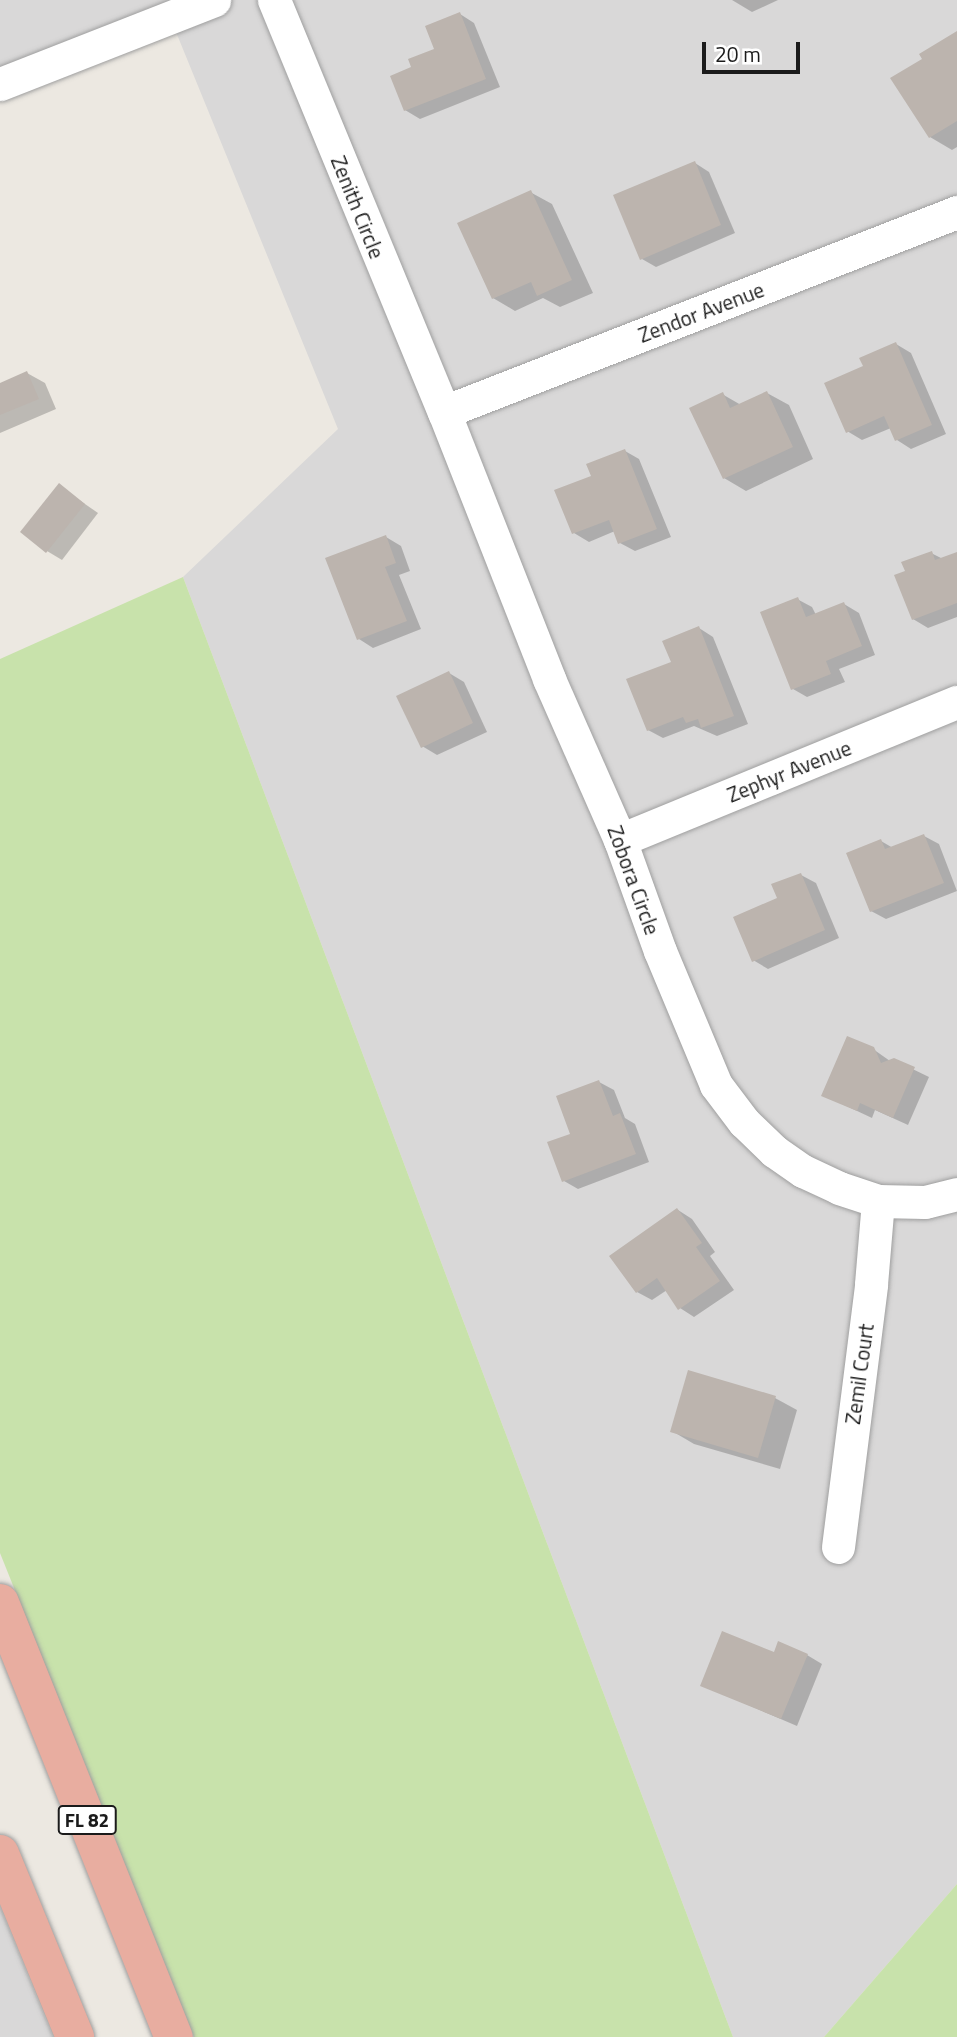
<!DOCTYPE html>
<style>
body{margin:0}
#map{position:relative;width:957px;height:2037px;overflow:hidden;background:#ece8e1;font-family:"Titillium Web",sans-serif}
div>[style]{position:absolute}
.residential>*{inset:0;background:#d9d8d8}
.grass>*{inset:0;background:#c8e2ab}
.shadow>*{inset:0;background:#0003}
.building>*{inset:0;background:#bcb4ae}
.roads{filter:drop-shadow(0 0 2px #9f9f9f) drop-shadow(0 0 2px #9f9f9f)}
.minor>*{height:33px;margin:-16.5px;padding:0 16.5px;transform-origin:16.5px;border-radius:16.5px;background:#fff}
.trunk>*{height:38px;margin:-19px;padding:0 19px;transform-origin:19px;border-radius:19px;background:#e8ada0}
span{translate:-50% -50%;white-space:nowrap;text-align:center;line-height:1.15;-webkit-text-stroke:7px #fff;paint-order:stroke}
.shield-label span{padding:2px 5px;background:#fff;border:2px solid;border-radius:5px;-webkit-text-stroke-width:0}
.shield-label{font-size:19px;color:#1b1b1b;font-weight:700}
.street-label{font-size:21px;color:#1b1b1b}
.scale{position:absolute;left:702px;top:42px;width:98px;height:32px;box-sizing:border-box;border:4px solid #1b1b1b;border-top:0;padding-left:9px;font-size:21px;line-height:24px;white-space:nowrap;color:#1b1b1b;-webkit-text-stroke:5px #fff;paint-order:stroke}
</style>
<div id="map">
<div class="residential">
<div style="clip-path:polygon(0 0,957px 0,957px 1884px,824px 2037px,733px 2037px,183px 577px,338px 429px,167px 10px,0 79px)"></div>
<div style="clip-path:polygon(0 1907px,53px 2037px,0 2037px)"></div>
</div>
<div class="grass">
<div style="clip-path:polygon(183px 577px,733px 2037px,194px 2037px,0 1553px,0 659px)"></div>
<div style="clip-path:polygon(957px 1884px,957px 2037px,824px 2037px)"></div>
</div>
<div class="shadow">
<div style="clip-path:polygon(732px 0,778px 0,752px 12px)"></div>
<div style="clip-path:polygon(460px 14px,474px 23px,500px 87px,420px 119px,405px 110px,413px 68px,436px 50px)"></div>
<div style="clip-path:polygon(957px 35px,957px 147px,952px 150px,930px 137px,924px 59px)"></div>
<div style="clip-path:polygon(695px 163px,709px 172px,735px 233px,656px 267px,642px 259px)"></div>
<div style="clip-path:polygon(530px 192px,552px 204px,593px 293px,560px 307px,543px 298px,515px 311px,493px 298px)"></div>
<div style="clip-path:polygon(896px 344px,911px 353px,946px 434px,911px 449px,897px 440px,891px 428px,862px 440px,847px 431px,865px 367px)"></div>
<div style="clip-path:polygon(27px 373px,45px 383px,56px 409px,0 433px,0 384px)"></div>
<div style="clip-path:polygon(767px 393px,789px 405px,813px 459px,746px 491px,724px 478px,722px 394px,741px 405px)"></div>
<div style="clip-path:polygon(625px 451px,639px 459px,671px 537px,635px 551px,620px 543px,615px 531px,589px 542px,574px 533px,593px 477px)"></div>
<div style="clip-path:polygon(59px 486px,98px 513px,62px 560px,47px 551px)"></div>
<div style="clip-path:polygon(386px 537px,401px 546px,410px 571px,399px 575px,421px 629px,373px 648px,359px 639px)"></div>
<div style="clip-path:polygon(931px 553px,943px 559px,957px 554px,957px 617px,928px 628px,913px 619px)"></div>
<div style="clip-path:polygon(797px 599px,812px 607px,816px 615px,844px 604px,859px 613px,875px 655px,839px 669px,845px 682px,807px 697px,793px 689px)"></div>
<div style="clip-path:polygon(699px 628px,713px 637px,748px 724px,717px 736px,694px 726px,663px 738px,648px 730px,673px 663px)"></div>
<div style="clip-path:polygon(449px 673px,464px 682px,487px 732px,437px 755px,422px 746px)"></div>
<div style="clip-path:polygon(924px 836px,939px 844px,957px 891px,886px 919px,871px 911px,881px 841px,893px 848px)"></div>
<div style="clip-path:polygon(801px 875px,816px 883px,839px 938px,768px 969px,753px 960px,780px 899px)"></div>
<div style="clip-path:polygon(873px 1049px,890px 1061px,894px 1060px,929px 1077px,908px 1125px,875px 1110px,872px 1118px,823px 1095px)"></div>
<div style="clip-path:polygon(599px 1082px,614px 1090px,625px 1118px,635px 1124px,649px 1162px,578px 1189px,564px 1181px,572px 1135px)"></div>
<div style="clip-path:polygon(678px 1210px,692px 1219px,715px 1252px,710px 1256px,734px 1290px,694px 1317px,680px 1308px,667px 1290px,652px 1300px,637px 1292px)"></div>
<div style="clip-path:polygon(775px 1398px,797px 1410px,780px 1469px,694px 1444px,672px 1431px)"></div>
<div style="clip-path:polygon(775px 1654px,807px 1655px,822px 1664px,797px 1726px,702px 1685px)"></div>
</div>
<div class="building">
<div style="clip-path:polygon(460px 12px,486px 79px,404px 111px,390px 76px,411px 67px,408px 59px,434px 49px,425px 26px)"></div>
<div style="clip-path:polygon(957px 31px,957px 121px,929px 138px,890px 78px,922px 59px,919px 54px)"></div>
<div style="clip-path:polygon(695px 161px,721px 225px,640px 260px,613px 195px)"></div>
<div style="clip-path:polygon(531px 190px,572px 280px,537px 296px,531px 282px,492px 299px,457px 223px)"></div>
<div style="clip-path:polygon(896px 342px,932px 425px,895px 441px,884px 416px,846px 433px,824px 383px,863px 366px,859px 358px)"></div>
<div style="clip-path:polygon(27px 371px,39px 399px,0 415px,0 383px)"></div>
<div style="clip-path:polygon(767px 391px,793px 447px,723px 479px,689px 408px,723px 392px,730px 408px)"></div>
<div style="clip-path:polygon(625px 449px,657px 529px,618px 544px,609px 520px,572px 534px,554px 490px,591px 476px,586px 464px)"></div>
<div style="clip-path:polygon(59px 483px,85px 504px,46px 553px,20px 532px)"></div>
<div style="clip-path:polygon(386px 535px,396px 563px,385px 567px,407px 621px,357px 640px,325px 558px)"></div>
<div style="clip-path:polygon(932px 551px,935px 560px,957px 552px,957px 603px,912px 620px,894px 575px,905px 571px,901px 562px)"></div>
<div style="clip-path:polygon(798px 597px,806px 617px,844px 602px,862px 646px,826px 661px,831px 674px,791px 690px,760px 612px)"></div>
<div style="clip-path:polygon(699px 626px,734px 716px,701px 728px,698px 719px,686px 723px,683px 717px,647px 731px,626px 679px,671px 662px,662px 641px)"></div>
<div style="clip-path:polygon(449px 671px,473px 723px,421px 748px,396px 696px)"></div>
<div style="clip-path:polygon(924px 834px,944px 883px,870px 912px,846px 853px,881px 839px,885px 849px)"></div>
<div style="clip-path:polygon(801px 873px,825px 930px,752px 962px,733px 917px,777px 898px,771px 884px)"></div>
<div style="clip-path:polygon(847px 1036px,874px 1047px,881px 1063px,894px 1058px,915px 1067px,893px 1118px,860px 1103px,857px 1111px,821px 1096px)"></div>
<div style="clip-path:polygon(599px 1080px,613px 1116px,620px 1113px,636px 1154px,562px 1182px,547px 1142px,570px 1134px,556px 1096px)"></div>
<div style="clip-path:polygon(677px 1208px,702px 1243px,696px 1247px,720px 1281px,678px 1310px,657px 1278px,636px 1293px,609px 1256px)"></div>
<div style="clip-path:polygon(688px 1370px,776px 1396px,758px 1458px,670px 1432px)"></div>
<div style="clip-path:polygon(722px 1631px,774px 1652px,778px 1641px,808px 1654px,781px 1719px,700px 1686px)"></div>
</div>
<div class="roads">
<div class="minor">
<div style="left:274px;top:0;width:446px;rotate:67.6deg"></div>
<div style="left:444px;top:412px;width:287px;rotate:68.5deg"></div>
<div style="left:549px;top:679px;width:176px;rotate:66.2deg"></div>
<div style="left:620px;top:840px;width:118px;rotate:70.2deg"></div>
<div style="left:660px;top:951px;width:145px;rotate:67.3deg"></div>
<div style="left:716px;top:1085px;width:46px;rotate:52.9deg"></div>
<div style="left:744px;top:1122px;width:42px;rotate:44deg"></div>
<div style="left:774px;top:1151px;width:35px;rotate:35deg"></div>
<div style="left:803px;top:1171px;width:40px;rotate:25deg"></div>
<div style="left:839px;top:1188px;width:41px;rotate:18.4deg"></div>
<div style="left:878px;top:1201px;width:47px;rotate:1.2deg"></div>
<div style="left:925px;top:1202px;width:33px;rotate:-14deg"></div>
<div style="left:0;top:84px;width:230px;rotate:-21.4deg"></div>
<div style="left:444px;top:412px;width:551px;rotate:-21.3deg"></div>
<div style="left:620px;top:840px;width:364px;rotate:-22.3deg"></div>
<div style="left:838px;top:1547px;width:265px;rotate:-82.8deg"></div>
<div style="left:871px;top:1284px;width:83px;rotate:-85.2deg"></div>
</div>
<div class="trunk">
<div style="left:0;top:1603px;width:468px;rotate:68.2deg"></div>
<div style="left:0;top:1854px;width:198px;rotate:67.7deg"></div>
</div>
</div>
<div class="shield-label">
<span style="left:87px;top:1820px">FL 82</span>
</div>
<div class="street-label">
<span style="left:358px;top:207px;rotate:68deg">Zenith Circle</span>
<span style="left:701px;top:312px;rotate:-21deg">Zendor Avenue</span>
<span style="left:789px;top:771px;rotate:-22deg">Zephyr Avenue</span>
<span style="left:634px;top:880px;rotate:70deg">Zobora Circle</span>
<span style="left:859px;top:1374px;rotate:-82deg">Zemil Court</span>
</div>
<div class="scale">20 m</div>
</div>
